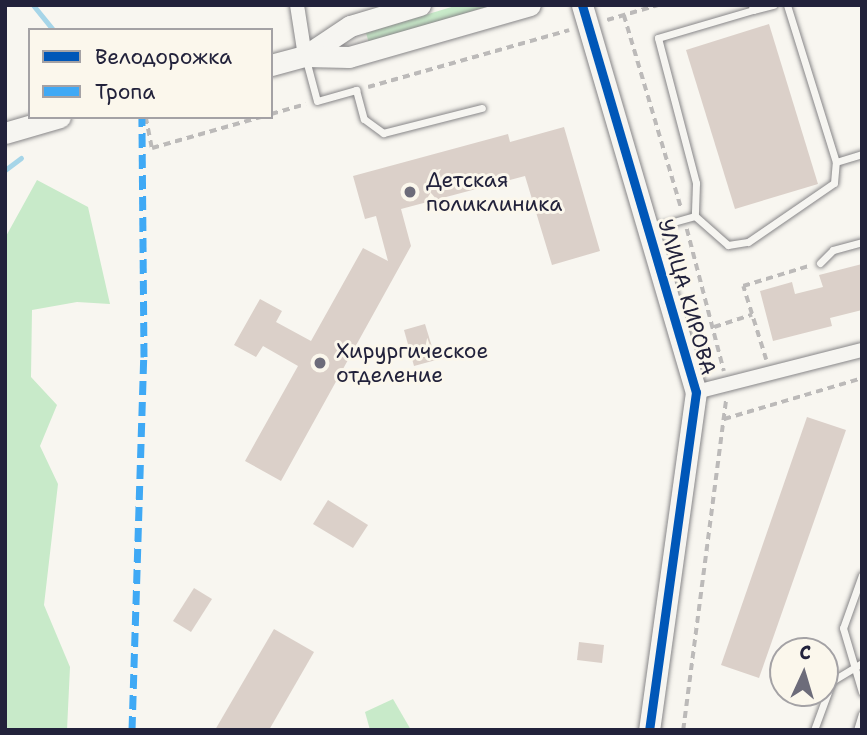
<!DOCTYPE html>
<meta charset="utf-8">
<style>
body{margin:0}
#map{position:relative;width:867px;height:735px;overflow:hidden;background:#f8f6f0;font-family:"Shantell Sans",sans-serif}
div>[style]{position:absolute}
.green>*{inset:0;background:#c8eac9}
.stream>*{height:5px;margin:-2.5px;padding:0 2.5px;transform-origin:2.5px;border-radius:2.5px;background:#a6d5e8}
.building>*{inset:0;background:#dbd0c9}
.path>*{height:3.5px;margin-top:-1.75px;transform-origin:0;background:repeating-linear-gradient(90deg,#bcbab9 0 7px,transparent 0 12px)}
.roads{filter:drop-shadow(0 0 2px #878688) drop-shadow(0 0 2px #878688)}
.lane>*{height:7px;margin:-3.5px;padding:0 3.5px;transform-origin:3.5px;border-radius:3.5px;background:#f6f5f1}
.street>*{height:14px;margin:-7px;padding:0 7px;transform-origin:7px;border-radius:7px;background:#f6f5f1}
.secondary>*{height:21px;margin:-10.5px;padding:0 10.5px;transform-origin:10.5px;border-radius:10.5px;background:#f6f5f1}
.quiet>*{height:7px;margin-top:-3.5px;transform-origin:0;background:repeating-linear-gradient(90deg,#3fa9f5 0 14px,transparent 0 21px)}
.cycleway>*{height:9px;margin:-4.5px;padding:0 4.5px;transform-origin:4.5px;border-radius:4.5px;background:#0057b8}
.dots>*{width:19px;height:19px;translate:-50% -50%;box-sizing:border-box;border:4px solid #fbf7ec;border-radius:50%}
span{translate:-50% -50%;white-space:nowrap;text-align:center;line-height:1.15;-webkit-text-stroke:6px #fbf7ec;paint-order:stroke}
.poi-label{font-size:21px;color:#22223b}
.left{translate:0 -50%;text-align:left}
.street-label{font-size:21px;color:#22223b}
.frame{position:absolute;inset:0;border:7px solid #22223b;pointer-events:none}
.legend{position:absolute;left:28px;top:28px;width:245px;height:91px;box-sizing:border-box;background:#fbf7ec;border:2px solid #a4a2a5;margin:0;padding:9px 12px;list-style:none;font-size:21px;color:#22223b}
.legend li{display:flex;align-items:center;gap:14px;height:35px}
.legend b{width:35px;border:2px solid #a4a2a5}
.north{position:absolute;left:769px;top:637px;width:70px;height:70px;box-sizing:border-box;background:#fbf7ec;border:2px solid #a4a2a5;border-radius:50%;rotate:4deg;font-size:19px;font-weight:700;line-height:28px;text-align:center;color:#22223b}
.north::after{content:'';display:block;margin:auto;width:24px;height:32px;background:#6d6c7a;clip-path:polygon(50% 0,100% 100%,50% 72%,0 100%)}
</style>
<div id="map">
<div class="green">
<div style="clip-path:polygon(458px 5px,492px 5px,369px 43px,366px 33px)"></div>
<div style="clip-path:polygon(37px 180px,88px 207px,110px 304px,77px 302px,32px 310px,31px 377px,57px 405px,40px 446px,58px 484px,44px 605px,70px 667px,67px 730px,5px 730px,5px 238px)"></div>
<div style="clip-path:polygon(393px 699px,411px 730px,370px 730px,365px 712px)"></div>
</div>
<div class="stream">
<div style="left:33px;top:5px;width:32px;rotate:51deg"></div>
<div style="left:5px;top:170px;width:20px;rotate:-37deg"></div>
</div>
<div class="building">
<div style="clip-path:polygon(769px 24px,818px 184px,735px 209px,686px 50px)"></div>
<div style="clip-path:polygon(564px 127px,600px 251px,552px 265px,525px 176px,401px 209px,411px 246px,281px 481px,245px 461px,298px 366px,263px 346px,256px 357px,234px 345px,260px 299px,282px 311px,276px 322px,311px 341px,363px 248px,388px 261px,376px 216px,365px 219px,353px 176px,508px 134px,510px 142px)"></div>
<div style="clip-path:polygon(862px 264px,862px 310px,830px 318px,832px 326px,773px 341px,760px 291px,792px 282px,795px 294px,823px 287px,819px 275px)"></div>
<div style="clip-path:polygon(425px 324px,436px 360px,414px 366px,404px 330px)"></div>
<div style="clip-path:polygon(807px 417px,846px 430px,759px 678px,721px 665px)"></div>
<div style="clip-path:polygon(328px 500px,368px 525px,353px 548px,313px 524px)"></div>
<div style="clip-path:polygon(194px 588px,212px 599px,191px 632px,173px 621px)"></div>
<div style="clip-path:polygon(274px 629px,314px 652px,269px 730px,215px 730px)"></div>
<div style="clip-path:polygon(579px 642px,604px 645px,602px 663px,577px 660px)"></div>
</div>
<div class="path">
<div style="left:624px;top:15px;width:201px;rotate:73.5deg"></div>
<div style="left:607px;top:20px;width:53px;rotate:-16.4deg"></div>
<div style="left:368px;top:87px;width:209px;rotate:-15.8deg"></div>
<div style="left:271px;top:114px;width:36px;rotate:-16deg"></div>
<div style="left:146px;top:117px;width:32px;rotate:79deg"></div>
<div style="left:152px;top:148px;width:113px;rotate:-15.9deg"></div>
<div style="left:687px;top:229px;width:147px;rotate:75.4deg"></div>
<div style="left:714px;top:327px;width:40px;rotate:-18deg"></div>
<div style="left:766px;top:360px;width:77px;rotate:-107.3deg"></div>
<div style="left:743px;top:286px;width:69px;rotate:-16.9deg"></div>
<div style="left:724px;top:419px;width:144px;rotate:-16.5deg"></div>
<div style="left:683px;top:730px;width:334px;rotate:-82.6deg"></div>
</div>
<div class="roads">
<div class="lane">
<div style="left:752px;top:5px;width:5px;rotate:79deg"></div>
<div style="left:753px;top:10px;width:99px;rotate:163.6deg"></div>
<div style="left:658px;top:38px;width:150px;rotate:75.3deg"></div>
<div style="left:696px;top:183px;width:33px;rotate:92deg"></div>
<div style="left:695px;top:216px;width:44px;rotate:41.3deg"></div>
<div style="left:728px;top:245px;width:20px;rotate:-9deg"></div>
<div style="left:748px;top:242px;width:104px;rotate:-34.5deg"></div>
<div style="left:834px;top:183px;width:21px;rotate:-85deg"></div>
<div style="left:787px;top:5px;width:164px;rotate:72.7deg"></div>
<div style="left:836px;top:162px;width:27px;rotate:-17deg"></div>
<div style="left:753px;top:10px;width:21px;rotate:-14deg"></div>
<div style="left:306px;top:60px;width:42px;rotate:75deg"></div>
<div style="left:317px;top:101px;width:41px;rotate:-15.8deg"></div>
<div style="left:356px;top:90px;width:30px;rotate:75deg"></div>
<div style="left:364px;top:119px;width:24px;rotate:36deg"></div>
<div style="left:383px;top:133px;width:102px;rotate:-14.2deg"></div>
<div style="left:652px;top:228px;width:45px;rotate:-15.6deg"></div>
<div style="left:820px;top:263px;width:18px;rotate:-45deg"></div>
<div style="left:833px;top:250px;width:30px;rotate:-15deg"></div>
<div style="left:862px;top:575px;width:56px;rotate:109.7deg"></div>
<div style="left:843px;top:628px;width:67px;rotate:73.5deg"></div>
<div style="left:814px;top:730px;width:52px;rotate:-69.8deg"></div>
<div style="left:832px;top:681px;width:35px;rotate:-31deg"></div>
<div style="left:857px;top:730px;width:17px;rotate:-73deg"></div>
</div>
<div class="street">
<div style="left:297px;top:5px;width:52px;rotate:81.1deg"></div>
<div style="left:696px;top:392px;width:171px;rotate:-14.2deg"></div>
</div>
<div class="secondary">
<div style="left:582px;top:5px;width:403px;rotate:73.6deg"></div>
<div style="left:696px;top:392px;width:341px;rotate:97.9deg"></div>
<div style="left:305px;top:56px;width:54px;rotate:-33.7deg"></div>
<div style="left:350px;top:26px;width:73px;rotate:-16.7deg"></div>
<div style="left:271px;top:65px;width:35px;rotate:-15deg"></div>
<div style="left:305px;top:56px;width:44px;rotate:1.3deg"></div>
<div style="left:349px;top:57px;width:188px;rotate:-16deg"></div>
<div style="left:5px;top:133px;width:57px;rotate:-16.2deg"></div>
</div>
</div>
<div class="quiet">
<div style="left:132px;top:730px;width:373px;rotate:-88.2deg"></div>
<div style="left:144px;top:357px;width:240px;rotate:-90.5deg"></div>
</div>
<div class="cycleway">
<div style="left:582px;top:5px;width:403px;rotate:73.6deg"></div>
<div style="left:696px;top:392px;width:341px;rotate:97.9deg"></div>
</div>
<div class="dots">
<div style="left:410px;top:192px;background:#6d6c7a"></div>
<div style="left:320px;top:363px;background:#6d6c7a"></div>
</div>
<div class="poi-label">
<span class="left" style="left:426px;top:192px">Детская<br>поликлиника</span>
<span class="left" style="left:336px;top:363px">Хирургическое<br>отделение</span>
</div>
<div class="street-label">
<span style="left:687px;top:297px;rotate:74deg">УЛИЦА КИРОВА</span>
</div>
<div class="frame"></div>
<ul class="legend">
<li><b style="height:9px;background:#0057b8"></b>Велодорожка</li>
<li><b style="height:9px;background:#3fa9f5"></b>Тропа</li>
</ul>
<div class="north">С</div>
</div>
